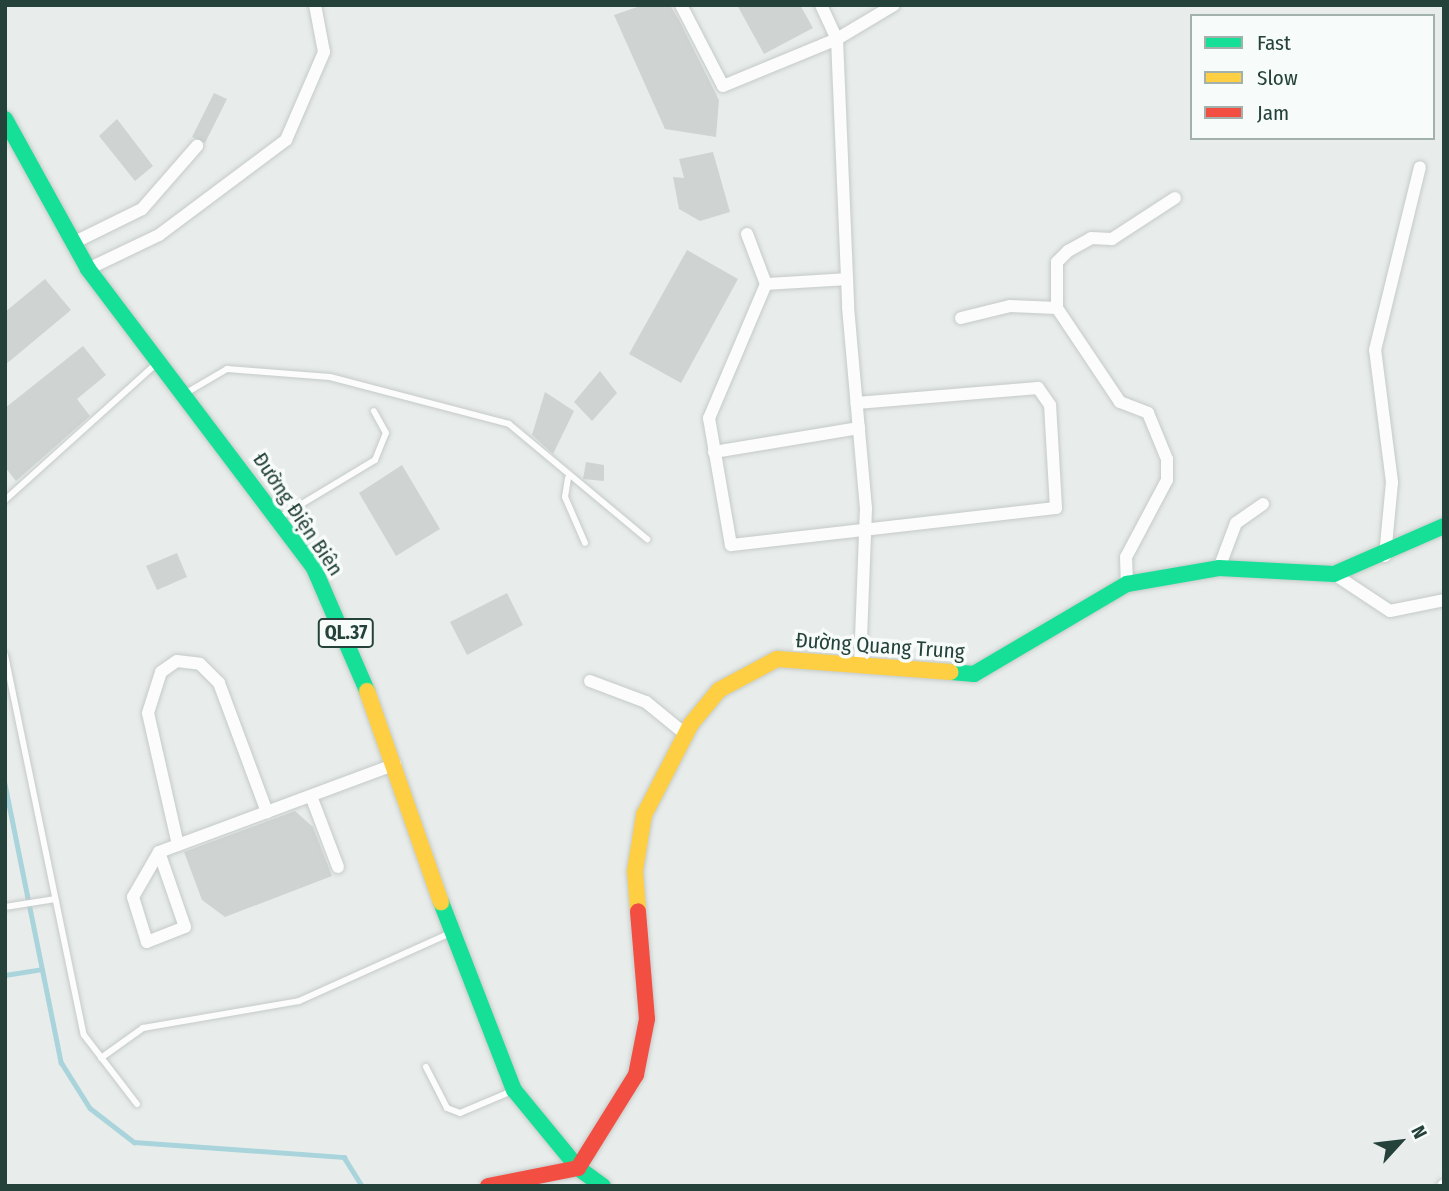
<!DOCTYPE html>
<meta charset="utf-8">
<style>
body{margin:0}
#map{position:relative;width:1449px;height:1191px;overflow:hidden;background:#e8edeb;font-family:"Fira Sans Condensed",sans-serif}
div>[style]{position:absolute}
.stream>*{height:4.5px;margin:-2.25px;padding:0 2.25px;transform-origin:2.25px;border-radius:2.25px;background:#a9d4db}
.building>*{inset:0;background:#cfd4d2}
.roads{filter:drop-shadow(0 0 2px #c5cac8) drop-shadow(0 0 2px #c5cac8)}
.lane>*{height:6px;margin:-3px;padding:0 3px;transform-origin:3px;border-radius:3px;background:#fcfcfc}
.street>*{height:12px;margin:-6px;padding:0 6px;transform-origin:6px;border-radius:6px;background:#fcfcfc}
.fast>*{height:16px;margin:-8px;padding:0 8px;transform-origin:8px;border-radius:8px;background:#16e098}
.slow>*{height:16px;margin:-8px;padding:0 8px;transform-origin:8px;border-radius:8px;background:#ffcf43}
.jam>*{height:16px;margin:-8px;padding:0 8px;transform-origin:8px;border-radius:8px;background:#f24e42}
span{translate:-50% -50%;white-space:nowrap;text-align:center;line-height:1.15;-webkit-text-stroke:7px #f7fbf9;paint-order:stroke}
.shield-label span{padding:2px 5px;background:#f7fbf9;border:2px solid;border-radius:5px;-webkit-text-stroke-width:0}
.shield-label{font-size:19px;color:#24423a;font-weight:700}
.street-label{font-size:21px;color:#24423a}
.frame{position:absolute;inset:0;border:7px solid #24423a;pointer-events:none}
.legend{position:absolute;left:1190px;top:14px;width:245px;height:126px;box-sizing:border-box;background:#f7fbf9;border:2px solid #a3b1ad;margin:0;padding:9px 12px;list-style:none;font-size:21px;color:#24423a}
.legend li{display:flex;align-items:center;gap:14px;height:35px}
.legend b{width:35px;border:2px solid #a3b1ad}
.north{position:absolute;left:1365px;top:1107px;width:70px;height:70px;-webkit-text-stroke:5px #f7fbf9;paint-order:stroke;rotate:63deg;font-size:19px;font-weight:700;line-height:28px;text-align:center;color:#24423a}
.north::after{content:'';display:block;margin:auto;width:24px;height:32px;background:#24423a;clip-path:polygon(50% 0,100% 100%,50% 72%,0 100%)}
</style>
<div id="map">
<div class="stream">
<div style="left:5px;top:784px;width:284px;rotate:78.6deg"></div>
<div style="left:61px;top:1062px;width:54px;rotate:57.8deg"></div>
<div style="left:90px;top:1108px;width:56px;rotate:37.7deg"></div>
<div style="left:134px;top:1142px;width:211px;rotate:4.1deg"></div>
<div style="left:344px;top:1157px;width:34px;rotate:58deg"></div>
<div style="left:5px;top:975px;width:37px;rotate:-9deg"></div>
</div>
<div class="building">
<div style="clip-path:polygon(643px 5px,670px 5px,679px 20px,719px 100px,716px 137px,665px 129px,614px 15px)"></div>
<div style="clip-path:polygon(737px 5px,800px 5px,813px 28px,764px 54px)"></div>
<div style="clip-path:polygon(214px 93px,227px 99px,205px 143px,192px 137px)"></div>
<div style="clip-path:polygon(117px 119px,153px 166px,135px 181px,99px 136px)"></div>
<div style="clip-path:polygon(713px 152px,730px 212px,700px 221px,679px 209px,673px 177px,684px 178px,679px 159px)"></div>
<div style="clip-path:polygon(687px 250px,738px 279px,681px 383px,629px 354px)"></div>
<div style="clip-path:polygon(45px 279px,71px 310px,5px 365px,5px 312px)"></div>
<div style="clip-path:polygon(83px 346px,106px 375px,77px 399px,90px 416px,16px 481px,5px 467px,5px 408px)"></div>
<div style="clip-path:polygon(600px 371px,617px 393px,592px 421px,574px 402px)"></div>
<div style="clip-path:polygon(545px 392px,574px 411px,553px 454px,532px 435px)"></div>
<div style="clip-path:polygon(586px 462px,604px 465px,604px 481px,583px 479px)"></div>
<div style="clip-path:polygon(402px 465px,440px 529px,396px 556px,359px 493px)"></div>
<div style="clip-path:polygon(177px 553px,187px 577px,157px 590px,146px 566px)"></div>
<div style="clip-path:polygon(507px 593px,523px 625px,467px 655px,450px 622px)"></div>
<div style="clip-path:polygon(295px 811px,313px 827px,332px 876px,225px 917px,202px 900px,184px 852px)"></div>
</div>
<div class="roads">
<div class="lane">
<div style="left:186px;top:393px;width:48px;rotate:-30.3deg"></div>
<div style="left:227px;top:369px;width:103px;rotate:4.4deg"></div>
<div style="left:330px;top:377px;width:185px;rotate:14.7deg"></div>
<div style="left:509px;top:424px;width:180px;rotate:39.8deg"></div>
<div style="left:568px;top:478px;width:19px;rotate:99deg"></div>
<div style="left:565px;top:497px;width:50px;rotate:66.5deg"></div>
<div style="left:5px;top:500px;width:205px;rotate:-42deg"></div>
<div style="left:280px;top:517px;width:111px;rotate:-31deg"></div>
<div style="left:375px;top:460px;width:29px;rotate:-68deg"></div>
<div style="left:386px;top:433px;width:25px;rotate:-119deg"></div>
<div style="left:5px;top:655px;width:388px;rotate:78.3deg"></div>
<div style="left:84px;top:1035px;width:87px;rotate:52.5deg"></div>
<div style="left:5px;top:907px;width:51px;rotate:-9.1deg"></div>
<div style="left:101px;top:1058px;width:52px;rotate:-35.5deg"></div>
<div style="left:143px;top:1028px;width:158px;rotate:-9.8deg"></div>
<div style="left:299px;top:1001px;width:163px;rotate:-24.2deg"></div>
<div style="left:426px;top:1067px;width:46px;rotate:62.9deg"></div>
<div style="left:447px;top:1108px;width:14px;rotate:21deg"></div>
<div style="left:460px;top:1113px;width:56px;rotate:-22.9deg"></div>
</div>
<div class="street">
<div style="left:681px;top:5px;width:91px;rotate:62.6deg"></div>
<div style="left:723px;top:86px;width:123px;rotate:-22.4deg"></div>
<div style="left:837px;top:39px;width:66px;rotate:-30.8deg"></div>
<div style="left:821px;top:5px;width:38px;rotate:65deg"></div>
<div style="left:837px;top:39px;width:268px;rotate:87.6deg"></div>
<div style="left:848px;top:307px;width:202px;rotate:84.9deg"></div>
<div style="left:866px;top:508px;width:157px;rotate:92.2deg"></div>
<div style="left:747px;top:234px;width:53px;rotate:69.2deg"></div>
<div style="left:766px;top:284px;width:146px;rotate:113deg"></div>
<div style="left:709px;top:418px;width:129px;rotate:80.2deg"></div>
<div style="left:731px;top:545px;width:327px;rotate:-6.5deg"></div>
<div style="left:1056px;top:508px;width:103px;rotate:-93.3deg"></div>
<div style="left:1050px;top:405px;width:21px;rotate:-125deg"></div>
<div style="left:1038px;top:388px;width:182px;rotate:175.3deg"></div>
<div style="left:73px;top:243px;width:77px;rotate:-26.2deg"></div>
<div style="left:142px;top:209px;width:84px;rotate:-48.9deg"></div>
<div style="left:88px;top:269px;width:79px;rotate:-25.6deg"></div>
<div style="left:159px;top:235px;width:159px;rotate:-36.8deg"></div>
<div style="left:286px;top:140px;width:96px;rotate:-66.6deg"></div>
<div style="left:324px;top:52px;width:48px;rotate:-100.8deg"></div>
<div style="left:766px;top:284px;width:81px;rotate:-3.5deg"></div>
<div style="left:1057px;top:308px;width:46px;rotate:-90deg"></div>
<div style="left:1057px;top:262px;width:16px;rotate:-45deg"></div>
<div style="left:1068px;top:251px;width:26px;rotate:-29deg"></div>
<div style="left:1091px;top:238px;width:21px;rotate:3deg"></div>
<div style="left:1112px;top:239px;width:75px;rotate:-33.1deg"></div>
<div style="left:961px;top:318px;width:50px;rotate:-13.8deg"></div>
<div style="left:1010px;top:306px;width:47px;rotate:2.4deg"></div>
<div style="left:1057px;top:308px;width:113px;rotate:56.2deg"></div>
<div style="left:1120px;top:402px;width:30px;rotate:21deg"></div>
<div style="left:1148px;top:413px;width:50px;rotate:67.6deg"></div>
<div style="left:1167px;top:459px;width:21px;rotate:90deg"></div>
<div style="left:1167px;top:480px;width:87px;rotate:118deg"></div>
<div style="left:1126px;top:557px;width:27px;rotate:88deg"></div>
<div style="left:714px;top:452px;width:147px;rotate:-9.4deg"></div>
<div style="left:1385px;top:556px;width:74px;rotate:-84.6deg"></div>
<div style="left:1392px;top:482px;width:133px;rotate:-97.3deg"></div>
<div style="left:1375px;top:350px;width:188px;rotate:-76.2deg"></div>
<div style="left:1219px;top:568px;width:48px;rotate:-69.3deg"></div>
<div style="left:1236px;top:523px;width:33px;rotate:-35deg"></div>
<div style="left:1334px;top:574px;width:67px;rotate:33.5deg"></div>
<div style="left:1390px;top:611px;width:55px;rotate:-11.5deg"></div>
<div style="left:590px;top:681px;width:60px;rotate:20.6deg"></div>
<div style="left:646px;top:702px;width:50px;rotate:39.4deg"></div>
<div style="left:311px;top:796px;width:76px;rotate:69.2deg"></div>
<div style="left:178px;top:845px;width:135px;rotate:-102.8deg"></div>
<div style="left:148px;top:713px;width:43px;rotate:-72.4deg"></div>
<div style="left:161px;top:672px;width:19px;rotate:-35deg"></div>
<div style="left:177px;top:661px;width:23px;rotate:7deg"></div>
<div style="left:200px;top:664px;width:27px;rotate:45deg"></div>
<div style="left:219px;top:683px;width:138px;rotate:69.6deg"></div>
<div style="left:159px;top:852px;width:79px;rotate:70.9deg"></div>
<div style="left:185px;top:927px;width:41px;rotate:158.5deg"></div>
<div style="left:147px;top:942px;width:47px;rotate:-107.3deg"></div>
<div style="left:133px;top:897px;width:52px;rotate:-60deg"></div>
<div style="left:159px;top:852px;width:252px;rotate:-20.4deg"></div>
<div style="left:1443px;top:1186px;width:1px;rotate:-45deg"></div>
</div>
<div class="fast">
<div style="left:5px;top:119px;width:171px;rotate:61deg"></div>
<div style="left:88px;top:269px;width:373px;rotate:52.9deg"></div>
<div style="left:313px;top:566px;width:136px;rotate:66.6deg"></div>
<div style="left:951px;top:672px;width:23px;rotate:5deg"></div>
<div style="left:974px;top:674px;width:178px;rotate:-30.5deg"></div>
<div style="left:1127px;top:584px;width:93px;rotate:-9.9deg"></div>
<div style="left:1219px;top:568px;width:115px;rotate:3deg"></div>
<div style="left:1334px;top:574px;width:120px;rotate:-23.6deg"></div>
<div style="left:441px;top:902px;width:202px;rotate:68.8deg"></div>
<div style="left:514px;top:1090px;width:101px;rotate:50.6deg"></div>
<div style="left:578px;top:1168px;width:31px;rotate:36deg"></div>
</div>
<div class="slow">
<div style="left:367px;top:691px;width:224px;rotate:70.7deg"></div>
<div style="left:638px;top:911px;width:40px;rotate:-94.3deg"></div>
<div style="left:635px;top:871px;width:57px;rotate:-80.9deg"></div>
<div style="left:644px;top:815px;width:102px;rotate:-62.7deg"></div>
<div style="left:691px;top:724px;width:44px;rotate:-50.5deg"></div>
<div style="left:719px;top:690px;width:66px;rotate:-28.1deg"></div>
<div style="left:777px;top:659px;width:174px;rotate:4.3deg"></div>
</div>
<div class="jam">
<div style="left:488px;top:1186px;width:92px;rotate:-11.3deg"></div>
<div style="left:578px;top:1168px;width:110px;rotate:-58.1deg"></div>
<div style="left:636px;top:1075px;width:57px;rotate:-78.9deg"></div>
<div style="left:647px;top:1019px;width:108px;rotate:-94.8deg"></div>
</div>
</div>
<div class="shield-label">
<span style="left:346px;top:633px">QL.37</span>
</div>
<div class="street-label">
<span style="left:298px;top:514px;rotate:56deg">Đường Điện Biên</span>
<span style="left:880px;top:646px;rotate:4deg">Đường Quang Trung</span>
</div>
<div class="frame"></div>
<ul class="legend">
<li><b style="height:9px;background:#16e098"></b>Fast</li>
<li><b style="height:9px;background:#ffcf43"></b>Slow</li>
<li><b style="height:9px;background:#f24e42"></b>Jam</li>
</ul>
<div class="north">N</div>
</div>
